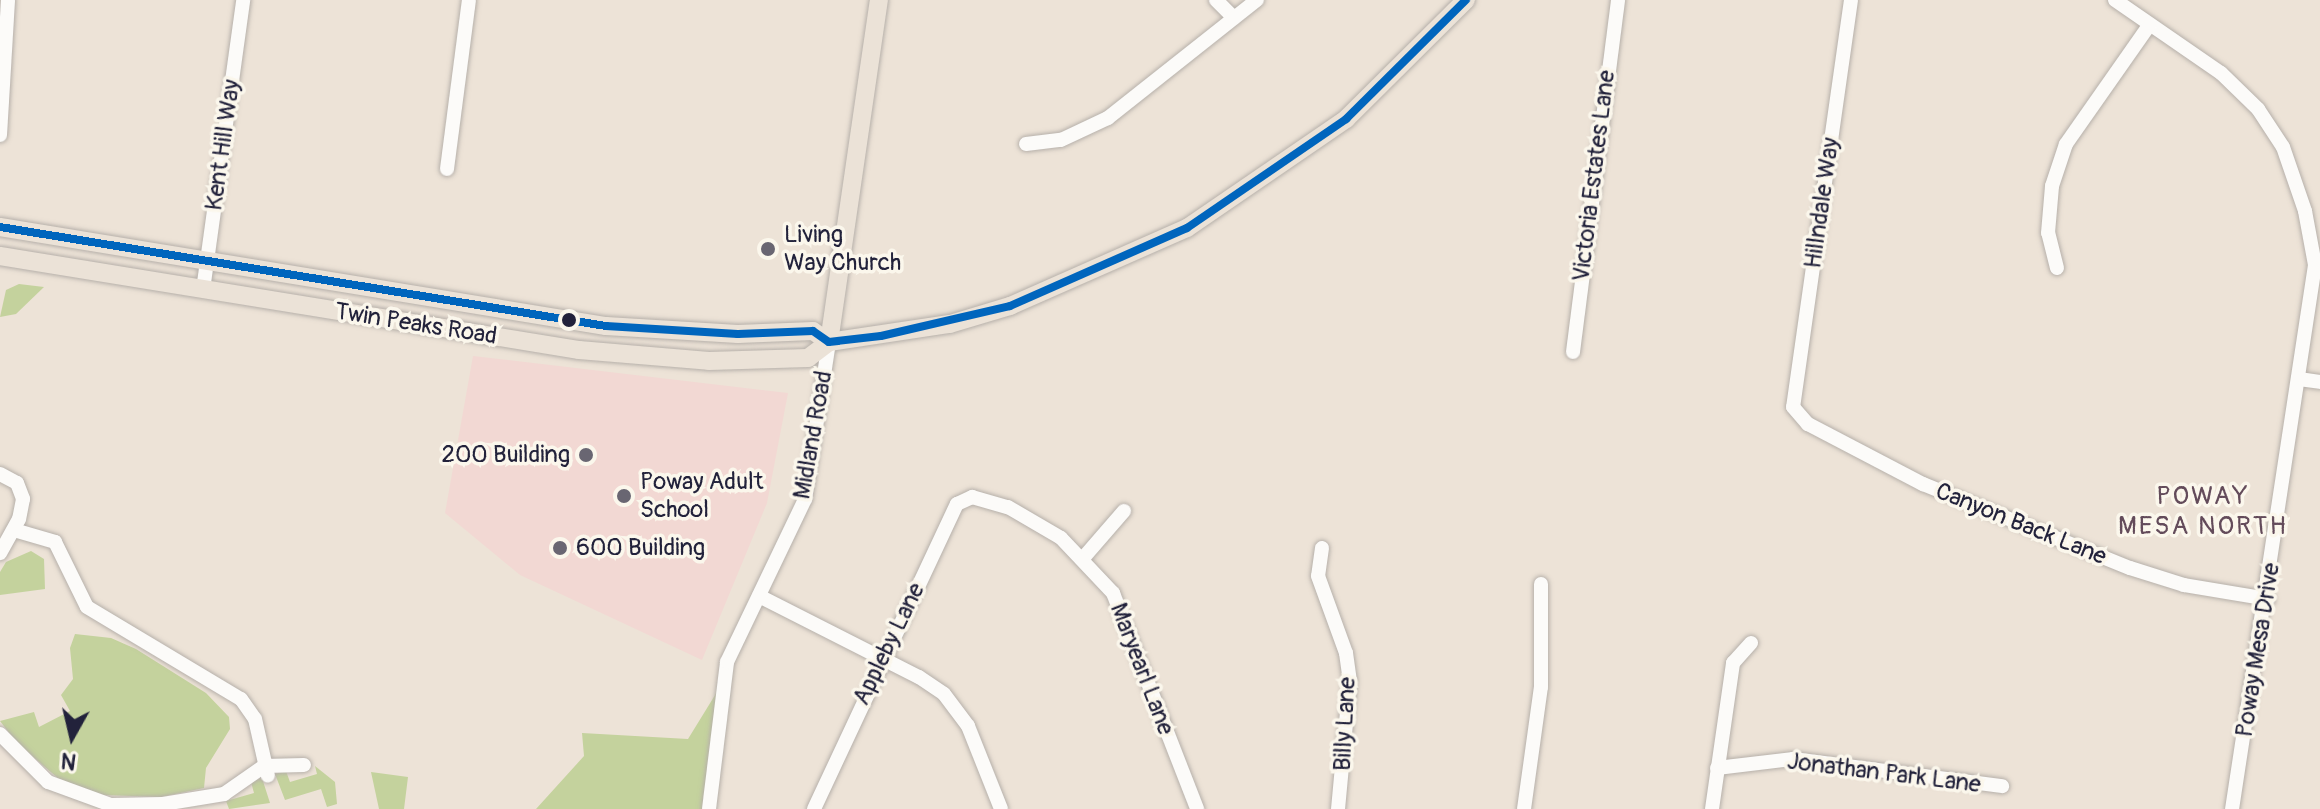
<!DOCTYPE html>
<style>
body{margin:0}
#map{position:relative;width:2320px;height:809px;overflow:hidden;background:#ede3d7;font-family:Pangolin,sans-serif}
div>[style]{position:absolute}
.built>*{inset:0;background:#f2d8d3}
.green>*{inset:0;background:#c4d29d}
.roads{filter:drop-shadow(0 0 2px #b6b0aa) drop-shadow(0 0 2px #b6b0aa)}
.minor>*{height:14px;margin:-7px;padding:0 7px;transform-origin:7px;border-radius:7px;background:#fcfbf9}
.major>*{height:18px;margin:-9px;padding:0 9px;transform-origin:9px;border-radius:9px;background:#ebe2d7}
.bus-1>*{height:8px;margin:-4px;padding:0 4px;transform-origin:4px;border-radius:4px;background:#0065bd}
.dots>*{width:22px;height:22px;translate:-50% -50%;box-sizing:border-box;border:4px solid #fbf7ec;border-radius:50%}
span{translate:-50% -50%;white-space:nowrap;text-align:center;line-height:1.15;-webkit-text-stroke:7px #fbf7ec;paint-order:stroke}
.street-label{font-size:24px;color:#22223b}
.poi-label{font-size:24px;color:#22223b}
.left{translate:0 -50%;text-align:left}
.right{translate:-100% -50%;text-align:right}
.neighbourhood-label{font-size:26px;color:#634b5a;letter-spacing:2px}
.north{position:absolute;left:32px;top:697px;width:80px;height:80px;-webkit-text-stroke:6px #fbf7ec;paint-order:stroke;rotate:188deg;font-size:22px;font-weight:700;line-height:32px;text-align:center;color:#22223b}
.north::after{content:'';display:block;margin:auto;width:28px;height:36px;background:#22223b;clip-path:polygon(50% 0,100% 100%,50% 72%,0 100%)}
</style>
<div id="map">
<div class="built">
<div style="clip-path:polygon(473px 356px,788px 393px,767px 503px,702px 660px,520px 575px,445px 513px)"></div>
</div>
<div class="green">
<div style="clip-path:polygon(19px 284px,44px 287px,16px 314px,0 317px,6px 290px)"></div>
<div style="clip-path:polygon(31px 551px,44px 559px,45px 589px,0 595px,0 572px,6px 562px)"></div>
<div style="clip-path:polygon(75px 634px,111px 638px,136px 649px,206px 693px,229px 717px,230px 729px,206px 768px,204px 788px,161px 797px,102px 795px,59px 779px,17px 743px,0 721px,34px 712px,39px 727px,70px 711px,61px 695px,73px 679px,70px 648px)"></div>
<div style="clip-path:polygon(720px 687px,706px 809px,536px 809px,584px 756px,582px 733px,688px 739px)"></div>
<div style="clip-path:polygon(315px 766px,335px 782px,337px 804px,327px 807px,321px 789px,285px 800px,275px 774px,286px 771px,290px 782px,317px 774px)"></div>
<div style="clip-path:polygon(371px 772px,408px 777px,404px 809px,379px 809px)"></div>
<div style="clip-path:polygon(262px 778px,270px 803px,229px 809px,226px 801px,254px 793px,251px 782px)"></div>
</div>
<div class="roads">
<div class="minor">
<div style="left:1216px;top:0;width:25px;rotate:45deg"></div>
<div style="left:1851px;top:0;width:411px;rotate:98.1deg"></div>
<div style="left:1793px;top:407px;width:23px;rotate:49deg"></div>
<div style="left:1808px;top:424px;width:130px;rotate:27.6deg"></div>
<div style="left:1923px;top:484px;width:223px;rotate:22.1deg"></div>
<div style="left:2130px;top:568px;width:57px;rotate:17.5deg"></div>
<div style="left:2184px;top:585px;width:85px;rotate:9.5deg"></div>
<div style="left:2115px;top:0;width:129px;rotate:34.6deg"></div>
<div style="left:2221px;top:73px;width:52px;rotate:44.2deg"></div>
<div style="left:2258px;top:109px;width:45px;rotate:56.7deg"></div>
<div style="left:2283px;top:147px;width:68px;rotate:71deg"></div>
<div style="left:2305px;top:211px;width:55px;rotate:79.5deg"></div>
<div style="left:2315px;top:265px;width:550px;rotate:98.67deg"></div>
<div style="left:0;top:135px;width:135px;rotate:-86.6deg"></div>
<div style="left:1026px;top:144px;width:35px;rotate:-7deg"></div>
<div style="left:1061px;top:140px;width:52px;rotate:-25.1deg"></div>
<div style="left:1108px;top:118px;width:190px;rotate:-38.4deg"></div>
<div style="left:447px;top:169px;width:170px;rotate:-82.6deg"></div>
<div style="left:2057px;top:268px;width:36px;rotate:-104deg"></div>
<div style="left:2048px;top:233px;width:47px;rotate:-85.1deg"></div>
<div style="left:2052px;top:186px;width:44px;rotate:-71.6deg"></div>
<div style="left:2066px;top:144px;width:146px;rotate:-55deg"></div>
<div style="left:203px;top:290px;width:293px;rotate:-82.1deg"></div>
<div style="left:1573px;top:352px;width:355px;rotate:-82.7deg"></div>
<div style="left:2299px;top:379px;width:21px;rotate:8deg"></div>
<div style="left:0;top:474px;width:19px;rotate:28deg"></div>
<div style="left:17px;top:483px;width:17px;rotate:69deg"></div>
<div style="left:23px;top:499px;width:20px;rotate:101deg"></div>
<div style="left:19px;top:519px;width:39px;rotate:119deg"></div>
<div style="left:14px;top:530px;width:43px;rotate:16.3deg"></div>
<div style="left:55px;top:542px;width:72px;rotate:63.8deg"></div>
<div style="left:87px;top:607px;width:179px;rotate:30.9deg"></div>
<div style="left:241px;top:699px;width:24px;rotate:55deg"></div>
<div style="left:255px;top:719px;width:58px;rotate:77.2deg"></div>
<div style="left:1322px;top:548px;width:28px;rotate:98deg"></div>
<div style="left:1318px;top:576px;width:82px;rotate:70deg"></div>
<div style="left:1346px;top:653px;width:27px;rotate:82deg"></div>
<div style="left:1350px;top:680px;width:130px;rotate:95.3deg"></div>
<div style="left:1084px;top:557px;width:61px;rotate:-49deg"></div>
<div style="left:759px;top:596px;width:179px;rotate:26.9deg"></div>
<div style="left:919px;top:677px;width:30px;rotate:34deg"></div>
<div style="left:944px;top:694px;width:40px;rotate:53deg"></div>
<div style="left:968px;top:726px;width:89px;rotate:68.3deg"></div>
<div style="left:0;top:734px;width:68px;rotate:45deg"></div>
<div style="left:48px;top:782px;width:67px;rotate:20.1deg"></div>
<div style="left:111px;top:805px;width:52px;rotate:-1.1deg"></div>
<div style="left:163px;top:804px;width:62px;rotate:-9.3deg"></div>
<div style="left:224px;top:794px;width:49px;rotate:-35deg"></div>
<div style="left:264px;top:766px;width:40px;rotate:-1.4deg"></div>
<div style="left:1717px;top:768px;width:77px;rotate:-6.8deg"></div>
<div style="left:1793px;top:759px;width:211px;rotate:7.4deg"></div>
<div style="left:709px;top:809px;width:148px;rotate:-83deg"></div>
<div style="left:727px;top:662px;width:181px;rotate:-64.4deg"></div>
<div style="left:805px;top:499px;width:159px;rotate:-81.3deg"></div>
<div style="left:814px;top:809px;width:337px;rotate:-64.9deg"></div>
<div style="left:957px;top:504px;width:17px;rotate:-25deg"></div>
<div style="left:972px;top:497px;width:37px;rotate:16deg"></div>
<div style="left:1008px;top:507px;width:61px;rotate:30.3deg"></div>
<div style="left:1061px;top:538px;width:76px;rotate:46.6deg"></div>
<div style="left:1113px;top:593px;width:232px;rotate:68.7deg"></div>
<div style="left:1524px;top:809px;width:123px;rotate:-82.1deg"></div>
<div style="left:1541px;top:687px;width:103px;rotate:-90deg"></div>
<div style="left:1712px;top:809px;width:148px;rotate:-81.8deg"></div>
<div style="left:1733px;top:663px;width:27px;rotate:-48deg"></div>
</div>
<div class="major">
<div style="left:0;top:227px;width:614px;rotate:9.28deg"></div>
<div style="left:606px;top:326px;width:132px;rotate:3.5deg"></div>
<div style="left:738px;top:334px;width:75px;rotate:-2.3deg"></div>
<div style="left:813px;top:331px;width:19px;rotate:35deg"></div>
<div style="left:0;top:256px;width:587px;rotate:9.22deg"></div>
<div style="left:579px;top:350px;width:130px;rotate:4.8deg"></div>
<div style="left:709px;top:361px;width:99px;rotate:-1.7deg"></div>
<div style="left:808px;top:358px;width:26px;rotate:-37deg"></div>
<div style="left:829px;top:342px;width:122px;rotate:-8.5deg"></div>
<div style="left:950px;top:324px;width:63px;rotate:-16.7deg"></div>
<div style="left:1010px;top:306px;width:193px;rotate:-23.8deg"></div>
<div style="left:1187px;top:228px;width:193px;rotate:-34.4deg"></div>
<div style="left:1346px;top:119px;width:169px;rotate:-44.8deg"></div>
<div style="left:829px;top:342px;width:346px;rotate:-81.7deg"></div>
</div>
</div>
<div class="bus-1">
<div style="left:0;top:227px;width:614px;rotate:9.28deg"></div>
<div style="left:606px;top:326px;width:132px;rotate:3.5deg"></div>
<div style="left:738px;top:334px;width:75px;rotate:-2.3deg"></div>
<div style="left:813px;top:331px;width:19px;rotate:35deg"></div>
<div style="left:829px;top:342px;width:52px;rotate:-6.6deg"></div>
<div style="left:881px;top:336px;width:132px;rotate:-13.1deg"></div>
<div style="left:1010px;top:306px;width:193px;rotate:-23.8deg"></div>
<div style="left:1187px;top:228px;width:193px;rotate:-34.4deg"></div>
<div style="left:1346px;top:119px;width:169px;rotate:-44.8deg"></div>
</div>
<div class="dots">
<div style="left:768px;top:249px;background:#696672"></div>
<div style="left:569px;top:320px;background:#22223b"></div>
<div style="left:586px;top:455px;background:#696672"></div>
<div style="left:624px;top:496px;background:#696672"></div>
<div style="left:560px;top:548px;background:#696672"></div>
</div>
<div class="street-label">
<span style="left:223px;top:145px;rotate:-82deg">Kent Hill Way</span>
<span style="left:1594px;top:176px;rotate:-83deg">Victoria Estates Lane</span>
<span style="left:1822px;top:203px;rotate:-82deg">Hillndale Way</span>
<span style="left:416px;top:324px;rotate:9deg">Twin Peaks Road</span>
<span style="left:813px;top:435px;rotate:-80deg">Midland Road</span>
<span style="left:2021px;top:524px;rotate:22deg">Canyon Back Lane</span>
<span style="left:889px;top:644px;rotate:-64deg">Appleby Lane</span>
<span style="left:2258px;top:650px;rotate:-81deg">Poway Mesa Drive</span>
<span style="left:1142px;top:669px;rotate:69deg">Maryearl Lane</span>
<span style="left:1345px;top:724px;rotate:-87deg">Billy Lane</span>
<span style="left:1884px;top:773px;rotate:7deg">Jonathan Park Lane</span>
</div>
<div class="poi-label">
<span class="left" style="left:784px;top:249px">Living<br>Way Church</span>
<span class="right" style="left:570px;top:455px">200 Building</span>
<span class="left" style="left:640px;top:496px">Poway Adult<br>School</span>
<span class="left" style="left:576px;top:548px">600 Building</span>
</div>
<div class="neighbourhood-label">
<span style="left:2203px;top:512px">POWAY<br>MESA NORTH</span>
</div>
<div class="north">N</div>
</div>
